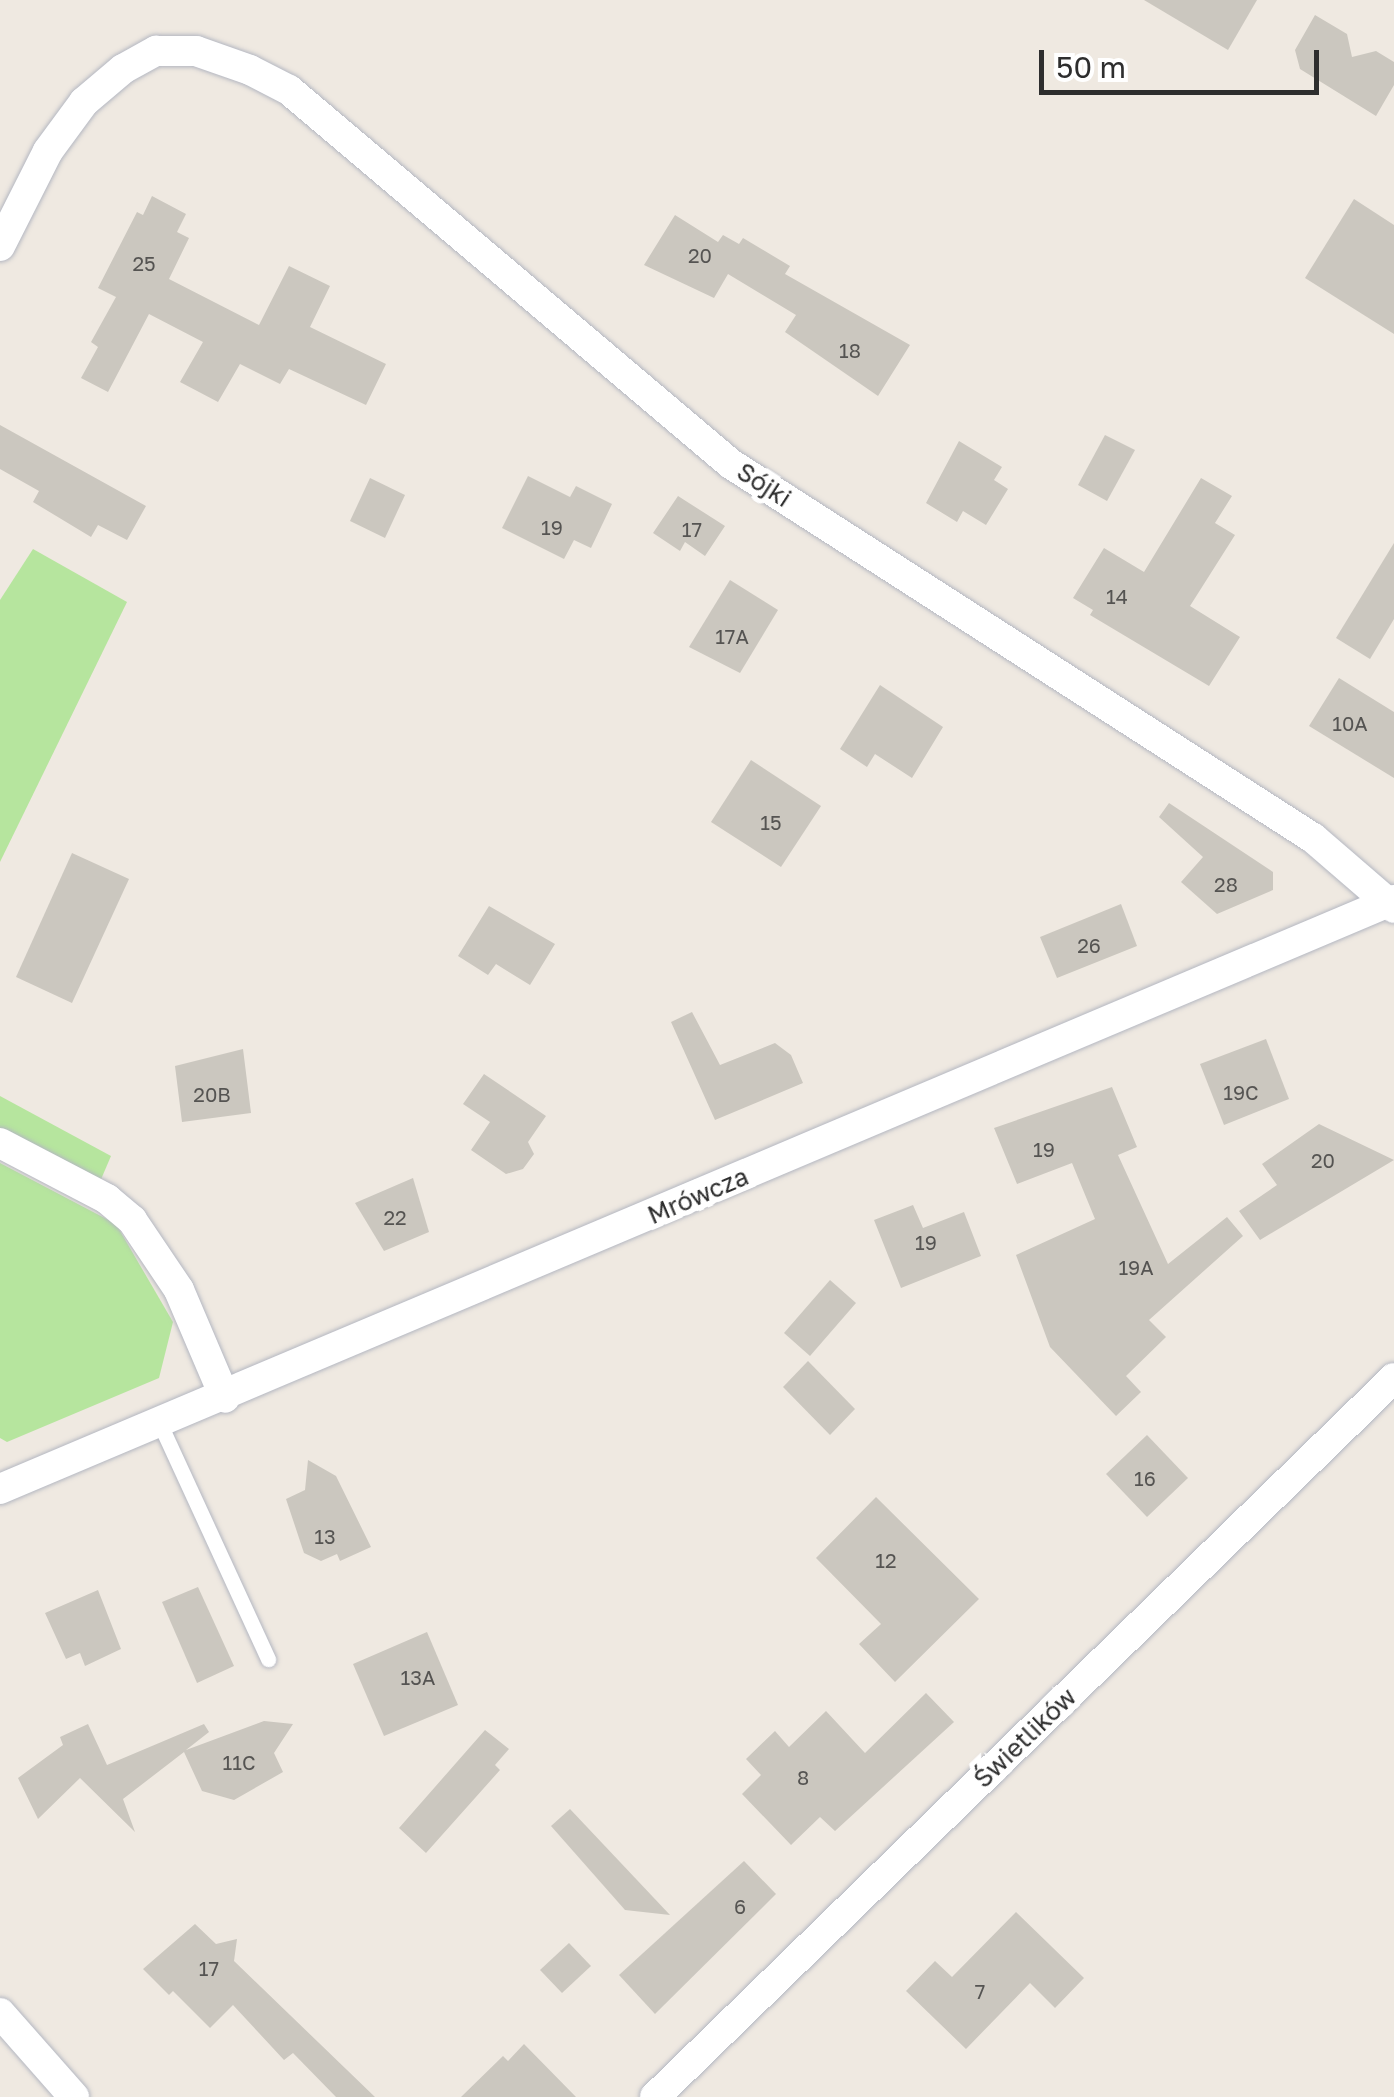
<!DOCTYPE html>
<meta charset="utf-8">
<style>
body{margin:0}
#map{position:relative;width:1394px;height:2097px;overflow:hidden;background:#efe9e1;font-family:"Golos Text",sans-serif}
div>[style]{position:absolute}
.green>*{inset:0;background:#b6e59e}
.building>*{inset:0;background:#cbc7bf}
.roads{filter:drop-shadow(0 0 2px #b4b7c1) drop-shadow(0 0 2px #b4b7c1)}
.service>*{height:15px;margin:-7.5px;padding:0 7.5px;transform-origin:7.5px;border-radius:7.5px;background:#fff}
.minor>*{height:30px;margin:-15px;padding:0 15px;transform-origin:15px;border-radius:15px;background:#fff}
span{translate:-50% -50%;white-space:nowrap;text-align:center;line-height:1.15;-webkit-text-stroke:10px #fff;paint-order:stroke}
.number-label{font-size:20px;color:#555452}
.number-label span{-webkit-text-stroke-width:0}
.street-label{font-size:25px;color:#2e2e2e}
.scale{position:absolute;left:1039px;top:50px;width:280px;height:45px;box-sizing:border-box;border:5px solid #2e2e2e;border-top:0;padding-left:12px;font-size:30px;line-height:35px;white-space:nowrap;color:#2e2e2e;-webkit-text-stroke:8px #fff;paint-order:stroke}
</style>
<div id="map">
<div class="green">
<div style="clip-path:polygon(33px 549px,127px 602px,0 862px,0 600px)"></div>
<div style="clip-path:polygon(0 1096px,111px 1156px,99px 1184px,0 1132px)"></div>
<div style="clip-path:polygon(0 1163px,116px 1224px,173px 1322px,159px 1378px,7px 1442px,0 1438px)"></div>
</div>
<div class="building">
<div style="clip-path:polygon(1144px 0,1257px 0,1228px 50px)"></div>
<div style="clip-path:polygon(1315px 15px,1347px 34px,1352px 57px,1376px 51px,1394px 62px,1394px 85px,1376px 116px,1300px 69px,1295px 50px)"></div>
<div style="clip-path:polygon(152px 196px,186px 214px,177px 232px,189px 238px,169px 279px,259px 325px,289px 266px,330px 286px,310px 327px,386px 364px,366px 405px,289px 369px,280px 384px,240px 364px,218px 402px,180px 382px,203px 342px,149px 314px,108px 392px,81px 378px,98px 347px,91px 342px,116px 297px,98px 288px,137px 212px,143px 215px)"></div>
<div style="clip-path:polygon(1354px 199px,1394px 225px,1394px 334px,1305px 278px)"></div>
<div style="clip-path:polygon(675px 215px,718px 242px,723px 235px,739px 244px,743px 238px,790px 266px,785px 274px,910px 345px,878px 396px,785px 332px,796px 315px,728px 274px,714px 298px,644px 265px)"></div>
<div style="clip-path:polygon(0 425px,146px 506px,127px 540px,98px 525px,91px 537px,33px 502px,39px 491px,0 469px)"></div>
<div style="clip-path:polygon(1105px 435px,1135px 450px,1107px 501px,1078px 485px)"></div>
<div style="clip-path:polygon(959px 441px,1002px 467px,994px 480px,1008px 489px,986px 525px,963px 511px,957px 522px,926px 503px)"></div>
<div style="clip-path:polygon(528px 476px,570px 497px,576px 486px,612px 504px,591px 548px,574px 540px,564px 559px,502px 528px)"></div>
<div style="clip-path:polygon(370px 478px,405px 495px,385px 538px,350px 521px)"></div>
<div style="clip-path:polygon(1201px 478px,1232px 496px,1215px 523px,1235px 535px,1190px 606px,1240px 637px,1209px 686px,1090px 615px,1093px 610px,1073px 598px,1104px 548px,1144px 572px)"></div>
<div style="clip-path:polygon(678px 496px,725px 526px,705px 556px,685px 542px,680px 551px,653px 533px)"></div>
<div style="clip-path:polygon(1394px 543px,1394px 619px,1370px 659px,1336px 638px)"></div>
<div style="clip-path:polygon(730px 580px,778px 610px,740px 673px,689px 647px)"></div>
<div style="clip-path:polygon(1339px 678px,1394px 712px,1394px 778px,1309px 726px)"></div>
<div style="clip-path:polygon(880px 685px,943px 727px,912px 778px,875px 754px,867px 767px,840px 749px)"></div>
<div style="clip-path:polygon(751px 760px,821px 806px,781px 867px,711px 822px)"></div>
<div style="clip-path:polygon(1169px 803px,1273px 872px,1273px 890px,1217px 914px,1181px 882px,1203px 857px,1159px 817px)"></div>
<div style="clip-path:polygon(72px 853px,129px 879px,72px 1003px,16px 977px)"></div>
<div style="clip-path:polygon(1121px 904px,1137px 946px,1057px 978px,1040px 937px)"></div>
<div style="clip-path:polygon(489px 906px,555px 944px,530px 985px,496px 964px,488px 975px,458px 956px)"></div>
<div style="clip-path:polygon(692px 1012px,720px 1065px,775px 1043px,791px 1055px,803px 1083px,715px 1120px,671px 1022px)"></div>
<div style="clip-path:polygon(1266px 1039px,1289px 1099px,1224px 1125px,1200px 1064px)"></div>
<div style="clip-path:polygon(243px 1049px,251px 1113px,182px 1122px,175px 1066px)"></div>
<div style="clip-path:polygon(484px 1074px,546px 1116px,528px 1142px,534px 1154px,523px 1169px,506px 1174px,471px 1150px,490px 1122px,463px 1104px)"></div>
<div style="clip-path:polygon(1112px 1087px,1137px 1147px,1118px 1155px,1168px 1264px,1227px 1217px,1243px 1236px,1149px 1320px,1166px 1337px,1126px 1376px,1141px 1392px,1116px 1416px,1050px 1347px,1016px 1255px,1095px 1219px,1072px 1163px,1017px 1184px,994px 1128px)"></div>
<div style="clip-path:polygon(1319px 1124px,1394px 1160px,1260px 1240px,1239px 1211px,1277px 1185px,1262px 1164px)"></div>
<div style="clip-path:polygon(413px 1178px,429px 1232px,384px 1251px,355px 1203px)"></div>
<div style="clip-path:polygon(913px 1205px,923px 1228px,964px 1212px,981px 1256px,901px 1288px,874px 1220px)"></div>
<div style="clip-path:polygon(830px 1280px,856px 1303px,810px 1356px,784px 1333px)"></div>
<div style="clip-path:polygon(808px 1361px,855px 1409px,830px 1435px,783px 1387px)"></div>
<div style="clip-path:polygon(1147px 1435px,1188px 1478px,1147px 1517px,1106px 1474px)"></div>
<div style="clip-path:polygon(308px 1460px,336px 1476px,371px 1547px,340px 1561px,337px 1554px,321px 1561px,304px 1553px,286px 1499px,305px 1490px)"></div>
<div style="clip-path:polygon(876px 1497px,979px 1599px,895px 1682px,859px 1644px,881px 1624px,816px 1558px)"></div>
<div style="clip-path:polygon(198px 1587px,234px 1666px,197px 1683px,162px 1602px)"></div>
<div style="clip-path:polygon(98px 1590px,121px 1649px,85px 1666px,80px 1653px,66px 1659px,45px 1613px)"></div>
<div style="clip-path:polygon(427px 1632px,458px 1705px,384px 1736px,353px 1664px)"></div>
<div style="clip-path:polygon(926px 1693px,954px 1722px,835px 1831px,820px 1817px,791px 1845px,742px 1794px,761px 1775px,746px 1759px,775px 1731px,789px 1747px,826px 1711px,865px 1753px)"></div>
<div style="clip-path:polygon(264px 1721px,293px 1724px,274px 1753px,283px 1772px,234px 1800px,202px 1791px,184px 1752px,123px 1799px,135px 1832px,80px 1778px,38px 1819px,18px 1778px,63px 1745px,60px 1737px,88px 1724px,107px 1765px,204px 1724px,209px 1732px,186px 1750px)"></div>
<div style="clip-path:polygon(485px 1730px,509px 1749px,495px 1765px,500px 1770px,426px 1853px,399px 1828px)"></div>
<div style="clip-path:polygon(570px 1809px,670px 1915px,625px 1910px,551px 1826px)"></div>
<div style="clip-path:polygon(744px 1861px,776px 1894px,655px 2014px,619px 1975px)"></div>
<div style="clip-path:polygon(1016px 1912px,1084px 1978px,1055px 2008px,1030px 1983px,966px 2049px,906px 1991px,935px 1961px,952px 1977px)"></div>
<div style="clip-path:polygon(195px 1924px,216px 1944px,237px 1939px,234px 1961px,375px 2097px,336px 2097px,293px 2053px,284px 2060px,233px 2005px,210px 2028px,173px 1991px,169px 1995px,143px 1969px)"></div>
<div style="clip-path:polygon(569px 1943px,591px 1966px,562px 1993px,540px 1970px)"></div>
<div style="clip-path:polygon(524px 2044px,576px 2097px,461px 2097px,503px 2056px,508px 2061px)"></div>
</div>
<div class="roads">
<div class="service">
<div style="left:160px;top:1424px;width:259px;rotate:65.3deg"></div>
</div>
<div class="minor">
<div style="left:0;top:246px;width:106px;rotate:-63.2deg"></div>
<div style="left:48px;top:151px;width:61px;rotate:-53.7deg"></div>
<div style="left:84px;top:102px;width:51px;rotate:-40.2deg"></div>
<div style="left:123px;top:69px;width:38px;rotate:-29deg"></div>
<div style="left:156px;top:51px;width:40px"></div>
<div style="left:196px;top:51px;width:57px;rotate:19.4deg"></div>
<div style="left:250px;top:70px;width:44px;rotate:27.1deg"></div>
<div style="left:289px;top:90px;width:579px;rotate:40.24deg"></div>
<div style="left:731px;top:464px;width:692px;rotate:32.73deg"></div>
<div style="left:1313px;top:838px;width:107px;rotate:40.8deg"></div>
<div style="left:0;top:1143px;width:121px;rotate:27.6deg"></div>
<div style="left:107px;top:1199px;width:33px;rotate:40deg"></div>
<div style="left:132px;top:1220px;width:84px;rotate:56.1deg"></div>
<div style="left:179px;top:1290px;width:117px;rotate:66.9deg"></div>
<div style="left:0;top:1489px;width:1513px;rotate:-22.91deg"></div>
<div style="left:0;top:2013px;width:112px;rotate:48.6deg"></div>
<div style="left:655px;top:2097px;width:1031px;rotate:-44.21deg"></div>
</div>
</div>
<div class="number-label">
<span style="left:700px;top:255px">20</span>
<span style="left:144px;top:263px">25</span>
<span style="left:850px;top:350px">18</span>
<span style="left:552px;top:527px">19</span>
<span style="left:692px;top:529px">17</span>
<span style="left:1117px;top:596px">14</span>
<span style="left:732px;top:636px">17A</span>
<span style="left:1350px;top:723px">10A</span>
<span style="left:771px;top:822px">15</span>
<span style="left:1226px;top:884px">28</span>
<span style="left:1089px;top:945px">26</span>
<span style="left:1241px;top:1092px">19C</span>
<span style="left:212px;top:1094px">20B</span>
<span style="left:1044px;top:1149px">19</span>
<span style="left:1323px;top:1160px">20</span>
<span style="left:395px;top:1217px">22</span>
<span style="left:926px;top:1242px">19</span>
<span style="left:1136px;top:1267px">19A</span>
<span style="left:1145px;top:1478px">16</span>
<span style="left:325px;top:1536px">13</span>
<span style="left:886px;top:1560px">12</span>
<span style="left:418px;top:1677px">13A</span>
<span style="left:239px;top:1762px">11C</span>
<span style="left:803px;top:1777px">8</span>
<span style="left:740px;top:1906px">6</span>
<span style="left:209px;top:1968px">17</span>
<span style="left:980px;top:1991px">7</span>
</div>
<div class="street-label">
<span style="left:764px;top:485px;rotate:33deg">Sójki</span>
<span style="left:698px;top:1196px;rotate:-23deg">Mrówcza</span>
<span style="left:1025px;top:1738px;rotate:-44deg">Świetlików</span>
</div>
<div class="scale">50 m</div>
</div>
